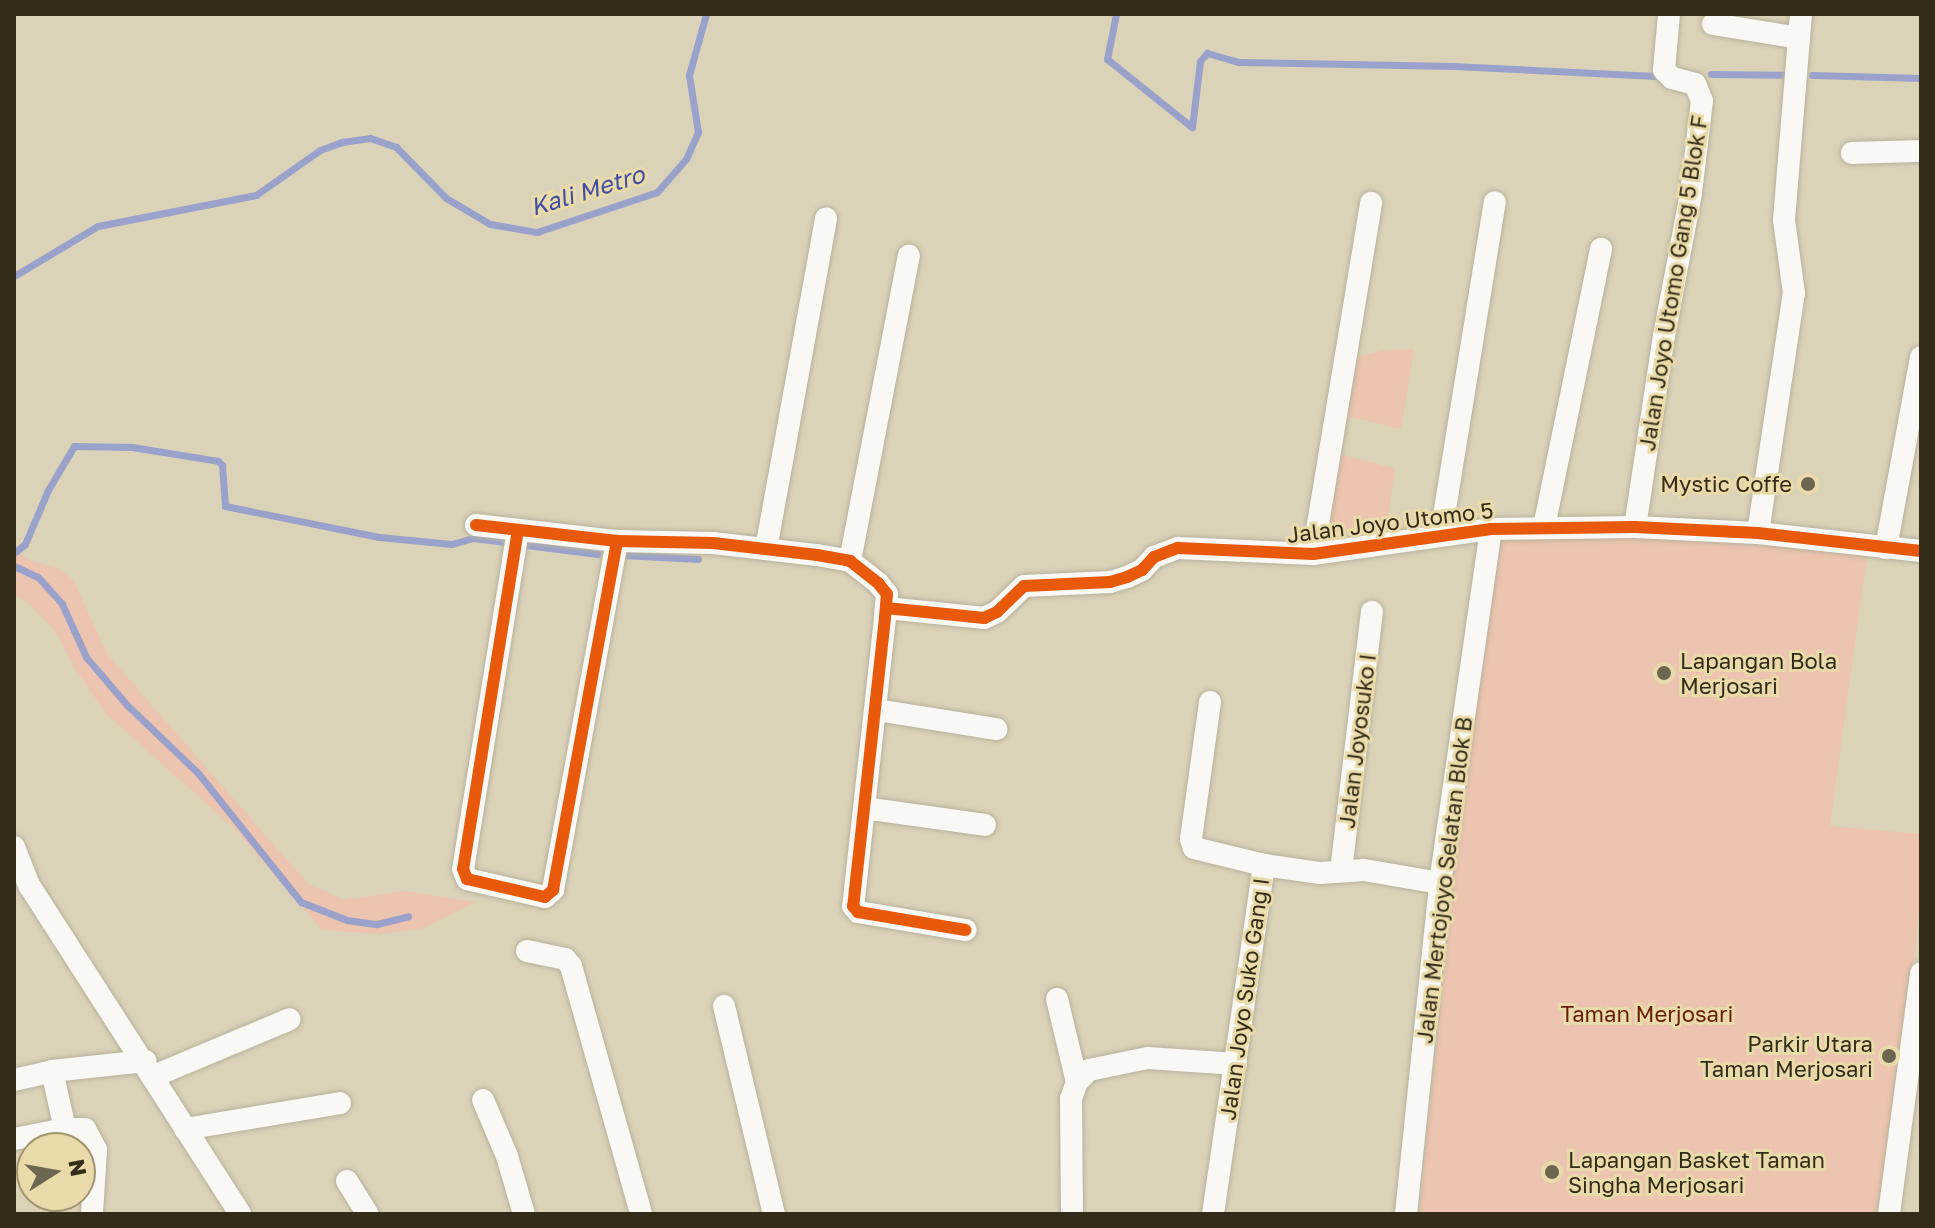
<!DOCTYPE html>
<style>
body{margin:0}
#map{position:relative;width:1935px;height:1228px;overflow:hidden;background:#dad3b8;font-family:"Golos Text",sans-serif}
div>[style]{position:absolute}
.green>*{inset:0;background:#ecc4af}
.stream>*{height:7px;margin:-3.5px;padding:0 3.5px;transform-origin:3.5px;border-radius:3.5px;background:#9aa2cc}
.roads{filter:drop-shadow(0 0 2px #b7b19c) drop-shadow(0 0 2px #b7b19c)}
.minor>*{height:22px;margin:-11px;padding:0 11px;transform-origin:11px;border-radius:11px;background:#f9f8f4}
.cycleway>*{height:12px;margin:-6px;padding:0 6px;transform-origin:6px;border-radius:6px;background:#e8590c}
.dots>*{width:22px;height:22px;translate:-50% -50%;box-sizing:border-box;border:4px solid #e9dba9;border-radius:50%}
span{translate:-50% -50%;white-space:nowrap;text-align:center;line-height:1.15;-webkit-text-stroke:6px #e9dba9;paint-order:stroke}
.street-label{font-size:22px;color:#322c19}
.poi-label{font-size:22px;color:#322c19}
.right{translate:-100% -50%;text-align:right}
.left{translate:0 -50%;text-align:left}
.park-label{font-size:22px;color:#671c0b}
.water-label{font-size:24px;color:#414da3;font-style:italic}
.frame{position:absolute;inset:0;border:16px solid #322c19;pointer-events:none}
.north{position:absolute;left:16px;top:1132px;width:80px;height:80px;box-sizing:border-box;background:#e9dba9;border:2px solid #a0956f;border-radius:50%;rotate:79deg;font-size:22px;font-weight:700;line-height:32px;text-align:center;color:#322c19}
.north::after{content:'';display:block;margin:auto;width:28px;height:36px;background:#6d6651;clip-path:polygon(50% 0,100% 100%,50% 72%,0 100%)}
</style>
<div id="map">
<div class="green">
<div style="clip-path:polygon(1414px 349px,1401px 429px,1342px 415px,1351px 359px,1384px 350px)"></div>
<div style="clip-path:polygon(1334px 452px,1395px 469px,1386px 529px,1322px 535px)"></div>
<div style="clip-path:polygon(1635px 537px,1731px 540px,1867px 556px,1830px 826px,1921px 834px,1921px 898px,1882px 1214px,1419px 1214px,1462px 801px,1497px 542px,1501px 538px)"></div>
<div style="clip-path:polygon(14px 550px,27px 559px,60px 569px,73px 580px,108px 655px,308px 884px,344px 900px,406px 891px,475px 902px,421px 929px,380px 934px,322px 930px,234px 828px,106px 714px,72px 664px,56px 632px,28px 603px,14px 595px)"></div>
</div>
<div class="stream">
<div style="left:1116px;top:14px;width:46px;rotate:101.3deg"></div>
<div style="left:1107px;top:59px;width:109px;rotate:38.7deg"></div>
<div style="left:1192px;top:127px;width:66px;rotate:-83.1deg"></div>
<div style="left:1200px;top:61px;width:11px;rotate:-49deg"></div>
<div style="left:1207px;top:53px;width:33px;rotate:16deg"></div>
<div style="left:1239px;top:62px;width:214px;rotate:1.1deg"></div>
<div style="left:1453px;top:66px;width:203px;rotate:2.8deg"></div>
<div style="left:1711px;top:74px;width:80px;rotate:0.7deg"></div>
<div style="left:1812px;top:75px;width:109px;rotate:1.6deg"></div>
<div style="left:14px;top:276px;width:98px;rotate:-30.8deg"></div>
<div style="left:98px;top:226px;width:161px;rotate:-11.1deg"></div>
<div style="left:256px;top:195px;width:78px;rotate:-35.1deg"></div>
<div style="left:320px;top:150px;width:23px;rotate:-20deg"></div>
<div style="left:342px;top:142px;width:28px;rotate:-8deg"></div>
<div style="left:370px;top:138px;width:28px;rotate:19deg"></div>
<div style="left:396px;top:147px;width:71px;rotate:45.6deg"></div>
<div style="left:446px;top:198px;width:51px;rotate:30.6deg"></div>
<div style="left:490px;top:224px;width:48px;rotate:9.7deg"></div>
<div style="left:537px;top:232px;width:126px;rotate:-18.4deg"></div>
<div style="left:657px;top:192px;width:44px;rotate:-48.7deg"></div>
<div style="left:686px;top:159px;width:30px;rotate:-66deg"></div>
<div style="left:698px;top:132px;width:58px;rotate:-99deg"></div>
<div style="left:689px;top:75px;width:63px;rotate:-74.4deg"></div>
<div style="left:526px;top:545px;width:72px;rotate:7.2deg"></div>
<div style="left:14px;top:553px;width:14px;rotate:-39deg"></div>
<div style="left:25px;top:544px;width:59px;rotate:-66.9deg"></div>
<div style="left:48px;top:490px;width:51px;rotate:-59.4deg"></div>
<div style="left:74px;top:446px;width:58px;rotate:1deg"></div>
<div style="left:132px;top:447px;width:87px;rotate:9.2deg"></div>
<div style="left:218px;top:461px;width:6px;rotate:45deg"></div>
<div style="left:222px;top:465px;width:41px;rotate:85.8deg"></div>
<div style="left:225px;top:506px;width:157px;rotate:11.4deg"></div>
<div style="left:379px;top:537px;width:73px;rotate:5.5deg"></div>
<div style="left:452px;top:544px;width:22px;rotate:-16deg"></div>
<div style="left:473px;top:538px;width:31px;rotate:7deg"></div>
<div style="left:623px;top:555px;width:75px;rotate:3.1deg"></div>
<div style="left:14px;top:566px;width:26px;rotate:25deg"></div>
<div style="left:38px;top:577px;width:36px;rotate:48deg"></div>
<div style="left:62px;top:604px;width:58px;rotate:65.6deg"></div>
<div style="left:86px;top:657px;width:63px;rotate:49.5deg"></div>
<div style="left:127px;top:705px;width:98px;rotate:43.8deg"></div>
<div style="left:198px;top:773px;width:165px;rotate:51.4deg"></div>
<div style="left:301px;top:902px;width:49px;rotate:21.4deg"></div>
<div style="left:347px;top:920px;width:30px;rotate:8deg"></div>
<div style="left:377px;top:924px;width:32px;rotate:-14deg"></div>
</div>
<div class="roads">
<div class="minor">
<div style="left:1713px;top:24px;width:87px;rotate:9.2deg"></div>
<div style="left:1852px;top:153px;width:69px;rotate:-1.7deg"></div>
<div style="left:476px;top:525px;width:142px;rotate:6.5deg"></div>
<div style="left:617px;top:541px;width:96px;rotate:1.2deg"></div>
<div style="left:713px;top:543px;width:105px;rotate:6.6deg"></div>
<div style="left:817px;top:555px;width:34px;rotate:10deg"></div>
<div style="left:850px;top:561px;width:36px;rotate:38deg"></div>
<div style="left:878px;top:583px;width:14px;rotate:51deg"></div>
<div style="left:887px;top:594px;width:24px;rotate:95deg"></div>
<div style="left:885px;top:618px;width:290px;rotate:96.3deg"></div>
<div style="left:853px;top:906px;width:8px;rotate:50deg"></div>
<div style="left:858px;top:912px;width:109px;rotate:9.5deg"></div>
<div style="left:1544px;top:527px;width:284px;rotate:-78.4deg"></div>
<div style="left:1635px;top:527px;width:193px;rotate:-81.4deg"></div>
<div style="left:1664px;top:336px;width:146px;rotate:-79.3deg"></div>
<div style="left:1691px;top:193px;width:93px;rotate:-83.2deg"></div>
<div style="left:1702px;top:101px;width:18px;rotate:-112deg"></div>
<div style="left:1695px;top:84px;width:24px;rotate:-165deg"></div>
<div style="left:1672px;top:78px;width:11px;rotate:-135deg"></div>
<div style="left:1664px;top:70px;width:56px;rotate:-84.9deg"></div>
<div style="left:518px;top:530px;width:343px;rotate:99.2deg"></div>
<div style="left:463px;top:869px;width:11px;rotate:68deg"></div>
<div style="left:467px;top:879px;width:80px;rotate:13deg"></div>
<div style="left:545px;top:897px;width:11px;rotate:-41deg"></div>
<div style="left:553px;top:890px;width:355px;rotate:-79.6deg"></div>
<div style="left:1758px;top:533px;width:243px;rotate:-81.5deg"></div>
<div style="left:1794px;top:293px;width:74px;rotate:-97.8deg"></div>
<div style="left:1784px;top:220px;width:207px;rotate:-85.3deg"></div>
<div style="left:1441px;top:534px;width:336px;rotate:-80.8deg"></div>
<div style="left:1886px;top:548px;width:194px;rotate:-79.6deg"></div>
<div style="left:766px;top:549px;width:336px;rotate:-79.7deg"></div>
<div style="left:1313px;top:554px;width:356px;rotate:-80.6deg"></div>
<div style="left:850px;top:561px;width:311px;rotate:-79.1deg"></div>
<div style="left:886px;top:608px;width:99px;rotate:5.8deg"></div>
<div style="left:984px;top:618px;width:14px;rotate:-25deg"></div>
<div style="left:997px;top:612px;width:37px;rotate:-44deg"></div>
<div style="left:1024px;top:586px;width:86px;rotate:-2.7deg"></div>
<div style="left:1110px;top:582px;width:18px;rotate:-16deg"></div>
<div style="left:1127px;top:577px;width:17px;rotate:-25deg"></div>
<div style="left:1142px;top:570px;width:18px;rotate:-47deg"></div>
<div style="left:1154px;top:557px;width:26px;rotate:-21deg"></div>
<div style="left:1178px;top:548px;width:135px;rotate:2.5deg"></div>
<div style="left:1313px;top:554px;width:180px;rotate:-8deg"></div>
<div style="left:1491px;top:529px;width:144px;rotate:-0.8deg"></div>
<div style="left:1635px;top:527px;width:123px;rotate:2.8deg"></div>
<div style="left:1758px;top:533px;width:164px;rotate:6.3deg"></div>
<div style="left:1210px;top:702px;width:138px;rotate:97.9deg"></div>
<div style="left:1191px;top:839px;width:9px;rotate:72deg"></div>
<div style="left:1194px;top:848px;width:72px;rotate:13.7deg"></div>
<div style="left:1264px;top:865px;width:57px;rotate:8.1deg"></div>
<div style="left:1320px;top:873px;width:44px;rotate:-3.9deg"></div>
<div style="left:1364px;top:870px;width:77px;rotate:9.7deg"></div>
<div style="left:877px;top:710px;width:121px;rotate:9.1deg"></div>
<div style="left:864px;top:808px;width:122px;rotate:8deg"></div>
<div style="left:14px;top:847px;width:41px;rotate:68.5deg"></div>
<div style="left:29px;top:885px;width:391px;rotate:57.3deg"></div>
<div style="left:1341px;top:871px;width:261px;rotate:-83.2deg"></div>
<div style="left:527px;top:951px;width:39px;rotate:12deg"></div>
<div style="left:565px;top:959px;width:9px;rotate:49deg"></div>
<div style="left:571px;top:966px;width:258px;rotate:74.2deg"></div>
<div style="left:1057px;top:999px;width:85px;rotate:76.5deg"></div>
<div style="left:724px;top:1006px;width:214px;rotate:76.5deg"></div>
<div style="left:154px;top:1076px;width:147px;rotate:-22.7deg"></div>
<div style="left:14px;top:1080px;width:39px;rotate:-13deg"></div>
<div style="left:52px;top:1071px;width:94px;rotate:-6.1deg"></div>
<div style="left:483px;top:1100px;width:61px;rotate:66.8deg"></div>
<div style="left:507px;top:1156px;width:60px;rotate:73.7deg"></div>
<div style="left:65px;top:1129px;width:20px"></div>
<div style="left:85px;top:1129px;width:24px;rotate:62deg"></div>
<div style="left:96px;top:1150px;width:64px;rotate:93.6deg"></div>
<div style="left:185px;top:1129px;width:157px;rotate:-9.5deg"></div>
<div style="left:14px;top:1139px;width:52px;rotate:-11.1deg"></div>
<div style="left:65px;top:1129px;width:59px;rotate:-102.6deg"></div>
<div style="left:347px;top:1181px;width:39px;rotate:58deg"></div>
<div style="left:1072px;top:1214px;width:115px;rotate:-90.5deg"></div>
<div style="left:1071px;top:1099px;width:18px;rotate:-71deg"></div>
<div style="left:1077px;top:1082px;width:17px;rotate:-45deg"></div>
<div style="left:1089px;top:1070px;width:60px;rotate:-11.5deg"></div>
<div style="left:1148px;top:1058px;width:88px;rotate:3.9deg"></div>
<div style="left:1213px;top:1214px;width:353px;rotate:-81.7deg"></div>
<div style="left:1406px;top:1214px;width:333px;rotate:-84.1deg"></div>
<div style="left:1440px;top:883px;width:358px;rotate:-81.8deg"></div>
<div style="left:1889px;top:1214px;width:243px;rotate:-82.4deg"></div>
</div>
</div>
<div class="cycleway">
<div style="left:476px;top:525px;width:142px;rotate:6.5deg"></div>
<div style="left:617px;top:541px;width:96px;rotate:1.2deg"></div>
<div style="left:713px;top:543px;width:105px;rotate:6.6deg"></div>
<div style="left:817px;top:555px;width:34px;rotate:10deg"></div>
<div style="left:850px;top:561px;width:36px;rotate:38deg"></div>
<div style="left:878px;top:583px;width:14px;rotate:51deg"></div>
<div style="left:887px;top:594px;width:24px;rotate:95deg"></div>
<div style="left:885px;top:618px;width:290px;rotate:96.3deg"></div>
<div style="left:853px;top:906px;width:8px;rotate:50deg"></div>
<div style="left:858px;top:912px;width:109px;rotate:9.5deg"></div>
<div style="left:518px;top:530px;width:343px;rotate:99.2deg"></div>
<div style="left:463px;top:869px;width:11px;rotate:68deg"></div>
<div style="left:467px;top:879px;width:80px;rotate:13deg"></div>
<div style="left:545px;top:897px;width:11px;rotate:-41deg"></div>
<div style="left:553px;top:890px;width:355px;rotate:-79.6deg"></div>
<div style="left:886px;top:608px;width:99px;rotate:5.8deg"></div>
<div style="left:984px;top:618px;width:14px;rotate:-25deg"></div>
<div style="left:997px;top:612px;width:37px;rotate:-44deg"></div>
<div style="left:1024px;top:586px;width:86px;rotate:-2.7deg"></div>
<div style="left:1110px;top:582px;width:18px;rotate:-16deg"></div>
<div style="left:1127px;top:577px;width:17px;rotate:-25deg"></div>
<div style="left:1142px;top:570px;width:18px;rotate:-47deg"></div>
<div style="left:1154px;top:557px;width:26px;rotate:-21deg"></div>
<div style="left:1178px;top:548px;width:135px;rotate:2.5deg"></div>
<div style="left:1313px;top:554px;width:180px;rotate:-8deg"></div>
<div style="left:1491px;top:529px;width:144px;rotate:-0.8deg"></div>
<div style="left:1635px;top:527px;width:123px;rotate:2.8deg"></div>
<div style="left:1758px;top:533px;width:164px;rotate:6.3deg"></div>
</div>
<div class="dots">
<div style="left:1808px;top:484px;background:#6d6651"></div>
<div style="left:1664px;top:673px;background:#6d6651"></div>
<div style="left:1889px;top:1056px;background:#6d6651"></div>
<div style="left:1552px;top:1172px;background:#6d6651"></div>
</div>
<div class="street-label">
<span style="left:1673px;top:283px;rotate:-81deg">Jalan Joyo Utomo Gang 5 Blok F</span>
<span style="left:1390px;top:522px;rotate:-7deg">Jalan Joyo Utomo 5</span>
<span style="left:1357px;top:741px;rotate:-83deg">Jalan Joyosuko I</span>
<span style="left:1444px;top:880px;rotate:-83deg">Jalan Mertojoyo Selatan Blok B</span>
<span style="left:1244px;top:999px;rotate:-82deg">Jalan Joyo Suko Gang I</span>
</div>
<div class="poi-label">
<span class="right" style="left:1792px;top:484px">Mystic Coffe</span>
<span class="left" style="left:1680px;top:673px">Lapangan Bola<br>Merjosari</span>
<span class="right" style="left:1873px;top:1056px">Parkir Utara<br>Taman Merjosari</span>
<span class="left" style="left:1568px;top:1172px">Lapangan Basket Taman<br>Singha Merjosari</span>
</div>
<div class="park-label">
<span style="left:1647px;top:1014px">Taman Merjosari</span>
</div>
<div class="water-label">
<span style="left:587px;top:190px;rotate:-17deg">Kali Metro</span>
</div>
<div class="frame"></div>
<div class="north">N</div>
</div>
